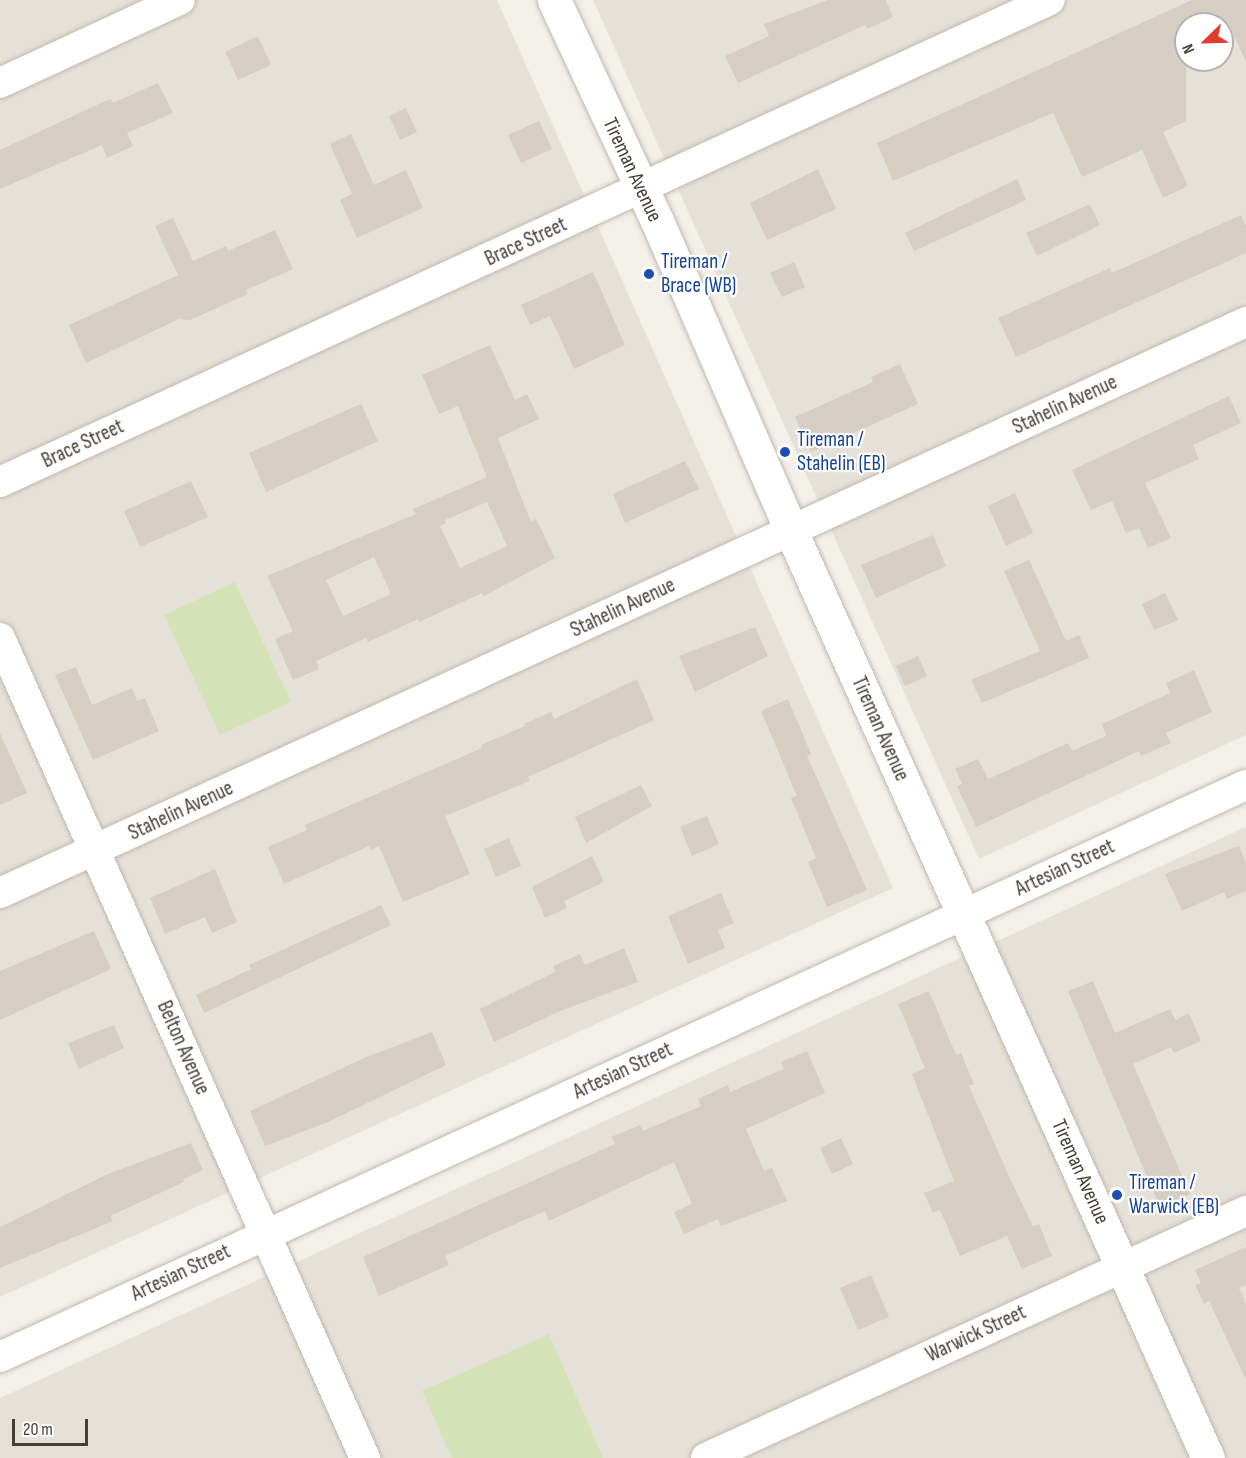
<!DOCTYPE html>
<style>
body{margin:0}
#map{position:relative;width:1246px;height:1458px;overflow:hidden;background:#f3efe9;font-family:"Sofia Sans Condensed",sans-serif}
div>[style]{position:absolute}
.residential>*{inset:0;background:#e6e1d8}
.green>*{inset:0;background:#d3e3b7}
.building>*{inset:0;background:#d6cdc3}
.roads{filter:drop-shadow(0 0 2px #c0b9b0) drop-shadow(0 0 2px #c0b9b0)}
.minor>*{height:30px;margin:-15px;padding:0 15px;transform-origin:15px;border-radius:15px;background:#fff}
.tertiary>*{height:33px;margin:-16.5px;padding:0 16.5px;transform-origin:16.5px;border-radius:16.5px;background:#fff}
.dots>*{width:16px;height:16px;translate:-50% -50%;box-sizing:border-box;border:3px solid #fff;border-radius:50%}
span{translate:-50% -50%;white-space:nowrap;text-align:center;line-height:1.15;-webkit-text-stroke:4.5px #fff;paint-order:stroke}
.street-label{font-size:21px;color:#463f38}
.transit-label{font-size:21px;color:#164399}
.left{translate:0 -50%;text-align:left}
.north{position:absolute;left:1174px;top:12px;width:60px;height:60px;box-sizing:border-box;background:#fff;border:2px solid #b5b2af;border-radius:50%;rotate:247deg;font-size:16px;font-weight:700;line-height:24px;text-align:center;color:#463f38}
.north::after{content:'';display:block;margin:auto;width:21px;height:27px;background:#e33b30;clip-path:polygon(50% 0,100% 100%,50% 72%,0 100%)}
.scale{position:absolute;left:12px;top:1419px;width:76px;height:27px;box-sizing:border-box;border:3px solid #463f38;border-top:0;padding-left:8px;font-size:18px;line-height:21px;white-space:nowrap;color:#463f38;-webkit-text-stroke:4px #fff;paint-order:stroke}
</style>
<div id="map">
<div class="residential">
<div style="clip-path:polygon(0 0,497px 0,893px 888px,0 1297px)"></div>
<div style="clip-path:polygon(evenodd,593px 0,1246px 0,1246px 735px,979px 859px,593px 0,1186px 24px,1222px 24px,1222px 60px,1186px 60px,1186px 24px)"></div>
<div style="clip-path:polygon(1246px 827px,1246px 1458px,0 1458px,0 1398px)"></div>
</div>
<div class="green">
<div style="clip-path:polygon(235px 582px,291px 702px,220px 735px,164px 615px)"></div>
<div style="clip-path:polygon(549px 1334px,603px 1458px,452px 1458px,422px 1391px)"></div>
</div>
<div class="building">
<div style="clip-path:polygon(828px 0,886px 0,893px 17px,867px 29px,865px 25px,738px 83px,725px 56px,769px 36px,764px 24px)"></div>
<div style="clip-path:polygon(1192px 0,1246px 0,1246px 62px,1229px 24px,1186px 24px,1186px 121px,1163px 132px,1188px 186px,1163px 198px,1142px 150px,1082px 177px,1053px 113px,893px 181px,877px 143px)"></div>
<div style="clip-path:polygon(258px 36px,271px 65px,238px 80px,225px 52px)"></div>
<div style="clip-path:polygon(158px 83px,173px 113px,127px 133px,133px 146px,107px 158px,102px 145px,0 189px,0 150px,103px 102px,111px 99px,113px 103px)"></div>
<div style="clip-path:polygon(406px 108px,417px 132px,400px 140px,389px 116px)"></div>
<div style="clip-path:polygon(539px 121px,552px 149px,521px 163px,508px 135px)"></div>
<div style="clip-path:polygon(351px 134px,374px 185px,406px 170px,423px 208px,357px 238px,340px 200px,352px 194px,330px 144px)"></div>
<div style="clip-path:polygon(818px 169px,836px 209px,767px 240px,750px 203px)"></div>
<div style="clip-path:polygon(1017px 179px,1026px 200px,914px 251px,905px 233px)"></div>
<div style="clip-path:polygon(1090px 204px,1100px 225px,1037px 256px,1026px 233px)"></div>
<div style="clip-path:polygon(1241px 215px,1246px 226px,1246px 253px,1016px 357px,998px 318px,1110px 268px,1112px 273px)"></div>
<div style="clip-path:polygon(173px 218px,193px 261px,226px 246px,228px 251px,275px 230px,293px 269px,246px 290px,248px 294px,190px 320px,179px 319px,86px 363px,69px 325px,178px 275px,155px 226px)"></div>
<div style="clip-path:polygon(794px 262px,805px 287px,782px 297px,770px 273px)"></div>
<div style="clip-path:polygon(593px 272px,625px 345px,574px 369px,550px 316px,530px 325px,521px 305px)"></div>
<div style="clip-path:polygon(evenodd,490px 345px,515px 400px,527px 394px,539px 419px,498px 438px,531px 522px,536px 519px,555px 558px,484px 596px,482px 593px,419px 622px,418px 619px,368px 642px,366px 638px,316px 661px,319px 669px,293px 680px,275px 639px,293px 631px,267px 576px,416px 514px,413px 509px,487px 477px,458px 406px,439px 414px,422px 375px,490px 345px,487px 502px,507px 546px,460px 568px,440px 526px,446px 523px,445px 520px,487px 502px,490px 345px,374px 557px,391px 594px,343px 616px,326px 580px,374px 557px)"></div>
<div style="clip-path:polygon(900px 364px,918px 404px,811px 452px,795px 417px,873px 382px,871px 377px)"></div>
<div style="clip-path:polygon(1229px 396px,1241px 423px,1193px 445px,1199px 459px,1145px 483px,1171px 538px,1148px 548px,1139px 528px,1126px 533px,1112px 501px,1091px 510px,1072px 470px)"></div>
<div style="clip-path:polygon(361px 404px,378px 441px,266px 492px,249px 453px)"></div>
<div style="clip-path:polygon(685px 461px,699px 489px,625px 523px,613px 494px)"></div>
<div style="clip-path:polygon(191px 481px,208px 517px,140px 547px,124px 511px)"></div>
<div style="clip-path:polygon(1015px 493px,1033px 533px,1006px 546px,988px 506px)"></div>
<div style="clip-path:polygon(933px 535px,946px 566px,876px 598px,861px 565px)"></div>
<div style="clip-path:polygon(1029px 560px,1066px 641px,1079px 635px,1089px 658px,982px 703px,971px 680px,1040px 651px,1004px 571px)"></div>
<div style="clip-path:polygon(1165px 593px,1178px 620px,1154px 630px,1142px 604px)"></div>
<div style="clip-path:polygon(755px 627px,768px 656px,695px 692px,679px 656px)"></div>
<div style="clip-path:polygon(918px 656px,927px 676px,905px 686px,896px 666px)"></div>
<div style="clip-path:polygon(76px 667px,92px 705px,132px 688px,137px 701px,145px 698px,159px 731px,93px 760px,55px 675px)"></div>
<div style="clip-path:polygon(1194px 670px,1212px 712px,1166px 733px,1171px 743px,1141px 756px,1139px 751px,976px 827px,957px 786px,962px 784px,955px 769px,978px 759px,988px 779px,1068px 743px,1072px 751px,1106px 736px,1102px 724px,1170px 693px,1166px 683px)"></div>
<div style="clip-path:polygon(637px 679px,654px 720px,528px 777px,530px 781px,445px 816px,470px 874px,403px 902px,379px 846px,371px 850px,369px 846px,284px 884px,268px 847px,307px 830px,305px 825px,482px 748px,481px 745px,525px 726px,524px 724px,551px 712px,554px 719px)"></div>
<div style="clip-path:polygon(788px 699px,811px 754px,807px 756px,867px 890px,827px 907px,808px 862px,816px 858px,791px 798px,797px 796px,761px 711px)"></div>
<div style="clip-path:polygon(0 733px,27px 793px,0 805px)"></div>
<div style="clip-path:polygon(641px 785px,652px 806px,586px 843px,575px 817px)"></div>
<div style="clip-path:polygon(707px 816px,719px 844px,692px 856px,680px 827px)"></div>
<div style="clip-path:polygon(509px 838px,521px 866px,496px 877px,484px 849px)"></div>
<div style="clip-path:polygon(1239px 846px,1246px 863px,1246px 891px,1227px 899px,1224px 892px,1182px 911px,1165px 874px)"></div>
<div style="clip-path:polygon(592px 856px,604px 882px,564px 901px,567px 908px,545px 918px,532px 887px)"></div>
<div style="clip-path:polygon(215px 869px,237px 922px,212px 933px,205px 917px,165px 934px,150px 898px)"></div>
<div style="clip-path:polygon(721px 893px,734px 923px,718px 930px,725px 948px,688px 964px,668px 916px)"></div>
<div style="clip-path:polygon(381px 905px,391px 925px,204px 1013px,196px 995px,251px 969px,249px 965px)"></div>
<div style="clip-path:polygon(94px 931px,111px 969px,0 1020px,0 971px)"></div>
<div style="clip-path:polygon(624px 948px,638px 982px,560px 1011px,494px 1042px,480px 1009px,555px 972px,553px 966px,580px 954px,585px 965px)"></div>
<div style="clip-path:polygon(1093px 981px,1115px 1033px,1170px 1009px,1176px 1020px,1189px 1013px,1201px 1041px,1174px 1053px,1171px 1047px,1133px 1064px,1190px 1194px,1160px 1207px,1068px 991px)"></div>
<div style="clip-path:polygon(929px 991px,956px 1055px,961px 1053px,974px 1084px,969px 1086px,1013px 1185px,1033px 1226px,1039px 1224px,1052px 1256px,1022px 1269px,1007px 1236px,960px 1256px,940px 1210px,933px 1213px,924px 1193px,954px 1181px,912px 1074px,925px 1068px,898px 1004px)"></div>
<div style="clip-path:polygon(114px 1025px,124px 1048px,79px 1069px,68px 1043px)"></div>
<div style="clip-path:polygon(432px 1032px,446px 1065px,328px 1122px,265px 1146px,250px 1111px,364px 1058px)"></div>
<div style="clip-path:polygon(807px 1051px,825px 1093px,746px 1129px,764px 1171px,772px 1168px,787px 1201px,721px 1226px,718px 1219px,684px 1234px,674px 1212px,692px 1204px,674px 1162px,549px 1221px,545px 1211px,490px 1235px,445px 1256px,449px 1265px,379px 1296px,363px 1257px,615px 1144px,611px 1137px,640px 1125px,643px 1131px,701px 1106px,698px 1099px,728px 1085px,730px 1092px,784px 1069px,781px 1062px)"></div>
<div style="clip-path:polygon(841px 1138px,853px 1164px,832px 1174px,820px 1148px)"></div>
<div style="clip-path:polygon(191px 1143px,203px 1170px,183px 1179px,184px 1182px,110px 1216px,113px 1221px,0 1268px,0 1227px,108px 1174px)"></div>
<div style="clip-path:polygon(1246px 1247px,1246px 1285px,1239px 1288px,1246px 1304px,1246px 1380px,1209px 1301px,1204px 1304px,1195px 1285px,1201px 1283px,1195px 1270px)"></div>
<div style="clip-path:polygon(871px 1275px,889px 1317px,858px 1330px,840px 1288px)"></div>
</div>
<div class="roads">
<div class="minor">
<div style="left:0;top:83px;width:198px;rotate:-24.8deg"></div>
<div style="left:0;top:482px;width:1155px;rotate:-24.66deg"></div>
<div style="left:0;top:638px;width:898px;rotate:66.01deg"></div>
<div style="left:0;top:893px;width:1371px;rotate:-24.62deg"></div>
<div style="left:0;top:1357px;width:1371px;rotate:-24.66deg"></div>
<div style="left:706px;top:1458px;width:594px;rotate:-24.58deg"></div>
</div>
<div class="tertiary">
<div style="left:554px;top:0;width:246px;rotate:65deg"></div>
<div style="left:658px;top:223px;width:335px;rotate:66.6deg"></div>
<div style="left:791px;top:531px;width:1016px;rotate:65.78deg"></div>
</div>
</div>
<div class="dots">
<div style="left:649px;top:274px;background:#1a4fb4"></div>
<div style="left:785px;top:452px;background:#1a4fb4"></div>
<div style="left:1117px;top:1195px;background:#1a4fb4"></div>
</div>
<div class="street-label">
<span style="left:632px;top:170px;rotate:65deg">Tireman Avenue</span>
<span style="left:526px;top:242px;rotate:-25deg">Brace Street</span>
<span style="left:1065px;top:405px;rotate:-25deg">Stahelin Avenue</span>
<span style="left:83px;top:444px;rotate:-25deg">Brace Street</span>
<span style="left:623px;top:608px;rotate:-25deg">Stahelin Avenue</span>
<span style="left:880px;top:729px;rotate:66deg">Tireman Avenue</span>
<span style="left:181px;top:811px;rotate:-25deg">Stahelin Avenue</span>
<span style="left:1065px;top:868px;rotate:-25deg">Artesian Street</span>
<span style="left:183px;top:1048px;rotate:66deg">Belton Avenue</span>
<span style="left:623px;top:1071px;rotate:-25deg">Artesian Street</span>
<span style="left:1080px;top:1172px;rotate:66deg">Tireman Avenue</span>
<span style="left:181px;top:1273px;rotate:-25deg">Artesian Street</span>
<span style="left:976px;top:1334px;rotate:-25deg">Warwick Street</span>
</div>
<div class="transit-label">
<span class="left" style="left:661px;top:274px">Tireman /<br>Brace (WB)</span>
<span class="left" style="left:797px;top:452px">Tireman /<br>Stahelin (EB)</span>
<span class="left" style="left:1129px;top:1195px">Tireman /<br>Warwick (EB)</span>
</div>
<div class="north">N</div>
<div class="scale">20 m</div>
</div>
